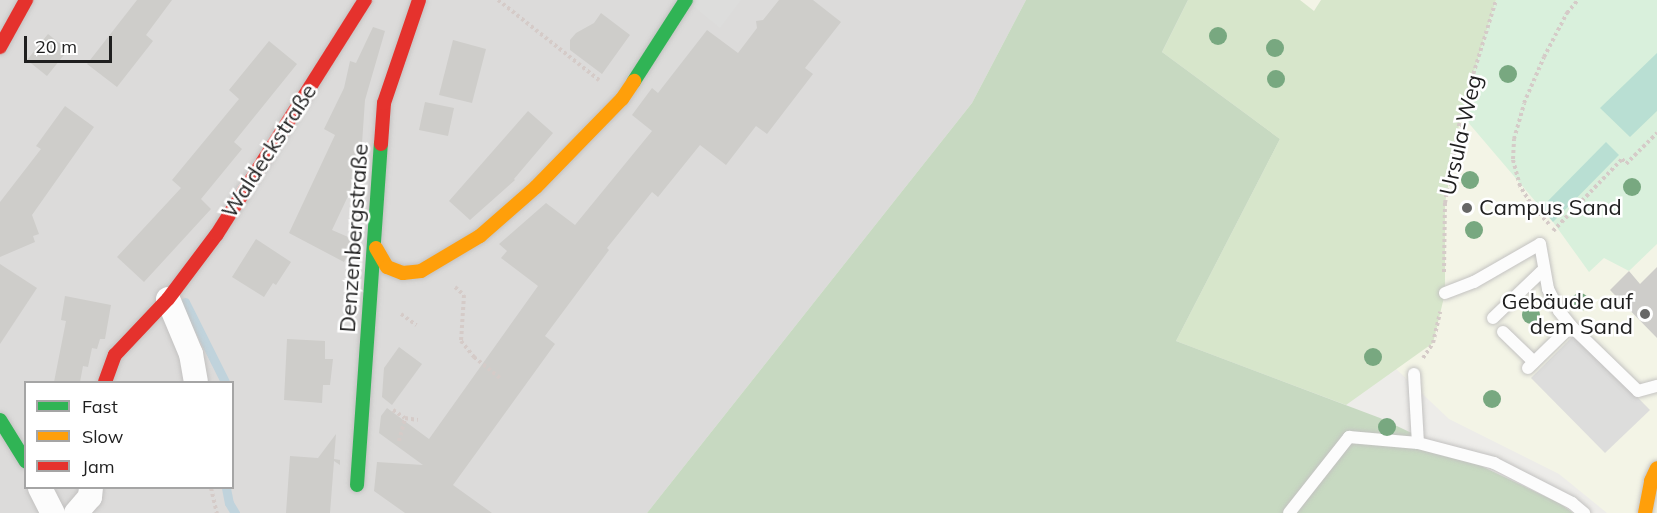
<!DOCTYPE html>
<meta charset="utf-8">
<style>
body{margin:0}
#map{position:relative;width:1657px;height:513px;overflow:hidden;background:#edece9;font-family:Mulish,sans-serif}
div>[style]{position:absolute}
.residential>*{inset:0;background:#dcdbda}
.education>*{inset:0;background:#f3f4e6}
.grass>*{inset:0;background:#d7e6cb}
.forest>*{inset:0;background:#c7d9c1}
.park>*{inset:0;background:#d9f0dc}
.pitch>*{inset:0;background:#b9dfd3}
.parking>*{inset:0;background:#dddddc}
.stream>*{height:9px;margin:-4.5px;padding:0 4.5px;transform-origin:4.5px;border-radius:4.5px;background:#c0d3dc}
.building>*{inset:0;background:#cecdca}
.path>*{height:4px;margin-top:-2px;transform-origin:0;background:repeating-linear-gradient(90deg,#d5cbc8 0 3px,transparent 0 6px)}
.roads{filter:drop-shadow(0 0 2px #c3c2c1) drop-shadow(0 0 2px #c3c2c1)}
.lane>*{height:12px;margin:-6px;padding:0 6px;transform-origin:6px;border-radius:6px;background:#fcfcfc}
.street>*{height:24px;margin:-12px;padding:0 12px;transform-origin:12px;border-radius:12px;background:#fcfcfc}
.fast>*{height:14px;margin:-7px;padding:0 7px;transform-origin:7px;border-radius:7px;background:#30b455}
.slow>*{height:14px;margin:-7px;padding:0 7px;transform-origin:7px;border-radius:7px;background:#ff9f0a}
.jam>*{height:14px;margin:-7px;padding:0 7px;transform-origin:7px;border-radius:7px;background:#e5322d}
.trees>*{width:18px;height:18px;margin:-9px;border-radius:50%;background:#78a880}
.dots>*{width:16px;height:16px;translate:-50% -50%;box-sizing:border-box;border:3px solid #fff;border-radius:50%}
span{translate:-50% -50%;white-space:nowrap;text-align:center;line-height:1.15;-webkit-text-stroke:5px #fff;paint-order:stroke}
.street-label{font-size:22px;color:#1f1f1f}
.poi-label{font-size:22px;color:#1f1f1f}
.left{translate:0 -50%;text-align:left}
.right{translate:-100% -50%;text-align:right}
.legend{position:absolute;left:24px;top:381px;width:210px;height:108px;box-sizing:border-box;background:#fff;border:2px solid #a5a5a5;margin:0;padding:8px 10px;list-style:none;font-size:18px;color:#1f1f1f}
.legend li{display:flex;align-items:center;gap:12px;height:30px}
.legend b{width:30px;border:2px solid #a5a5a5}
.scale{position:absolute;left:24px;top:36px;width:88px;height:27px;box-sizing:border-box;border:3px solid #1f1f1f;border-top:0;padding-left:8px;font-size:18px;line-height:21px;white-space:nowrap;color:#1f1f1f;-webkit-text-stroke:4px #fff;paint-order:stroke}
</style>
<div id="map">
<div class="residential">
<div style="clip-path:polygon(evenodd,0 0,1026px 0,972px 103px,647px 513px,0 513px,0 0,26px 382px,232px 382px,232px 488px,26px 488px,26px 382px)"></div>
</div>
<div class="education">
<div style="clip-path:polygon(1260px 0,1657px 0,1657px 513px,1607px 513px,1559px 474px,1449px 419px,1304px 282px,1252px 134px)"></div>
</div>
<div class="grass">
<div style="clip-path:polygon(1188px 0,1300px 0,1314px 11px,1321px 0,1496px 0,1461px 114px,1445px 203px,1445px 293px,1433px 343px,1346px 405px,1176px 341px,1280px 139px,1162px 52px)"></div>
</div>
<div class="forest">
<div style="clip-path:polygon(1026px 0,1188px 0,1162px 52px,1280px 139px,1176px 341px,1380px 418px,1559px 503px,1573px 513px,647px 513px,972px 103px)"></div>
</div>
<div class="park">
<div style="clip-path:polygon(1496px 0,1657px 0,1657px 244px,1629px 271px,1604px 258px,1589px 272px,1553px 222px,1461px 114px)"></div>
</div>
<div class="pitch">
<div style="clip-path:polygon(1657px 53px,1657px 111px,1630px 137px,1600px 108px)"></div>
<div style="clip-path:polygon(1606px 142px,1619px 155px,1553px 222px,1541px 208px)"></div>
</div>
<div class="parking">
<div style="clip-path:polygon(686px 0,741px 0,720px 28px)"></div>
<div style="clip-path:polygon(1575px 334px,1650px 410px,1605px 453px,1531px 378px)"></div>
</div>
<div class="stream">
<div style="left:185px;top:302px;width:89px;rotate:63.4deg"></div>
<div style="left:226px;top:488px;width:15px;rotate:79deg"></div>
<div style="left:229px;top:503px;width:12px;rotate:59deg"></div>
</div>
<div class="building">
<div style="clip-path:polygon(137px 0,172px 0,146px 35px,153px 41px,117px 87px,87px 64px)"></div>
<div style="clip-path:polygon(779px 0,813px 0,841px 22px,805px 68px,813px 74px,767px 134px,756px 126px,726px 165px,700px 145px,658px 197px,652px 192px,607px 248px,609px 250px,545px 336px,555px 344px,453px 485px,492px 513px,405px 513px,374px 491px,377px 462px,423px 465px,379px 433px,381px 416px,387px 408px,429px 439px,538px 286px,501px 258px,507px 251px,499px 244px,546px 203px,575px 225px,652px 131px,632px 115px,652px 88px,658px 93px,707px 30px,738px 53px,757px 28px,756px 21px,763px 20px)"></div>
<div style="clip-path:polygon(601px 13px,630px 35px,602px 74px,570px 50px,570px 40px,576px 33px,594px 23px)"></div>
<div style="clip-path:polygon(373px 27px,385px 31px,365px 100px,361px 158px,357px 177px,332px 230px,355px 240px,344px 262px,289px 233px,335px 135px,324px 129px,344px 88px,350px 61px,356px 63px)"></div>
<div style="clip-path:polygon(48px 34px,68px 50px,47px 76px,27px 60px)"></div>
<div style="clip-path:polygon(453px 40px,486px 49px,472px 103px,439px 95px)"></div>
<div style="clip-path:polygon(269px 41px,297px 64px,234px 142px,242px 149px,201px 199px,211px 209px,144px 282px,117px 257px,181px 188px,172px 180px,239px 99px,229px 90px)"></div>
<div style="clip-path:polygon(425px 102px,454px 108px,448px 136px,419px 130px)"></div>
<div style="clip-path:polygon(65px 106px,94px 127px,32px 215px,39px 234px,33px 236px,35px 242px,0 257px,0 202px,41px 149px,36px 146px)"></div>
<div style="clip-path:polygon(528px 111px,553px 133px,514px 179px,515px 180px,470px 220px,449px 201px)"></div>
<div style="clip-path:polygon(256px 239px,291px 262px,276px 285px,273px 283px,264px 297px,232px 277px)"></div>
<div style="clip-path:polygon(0 264px,37px 288px,0 344px)"></div>
<div style="clip-path:polygon(1657px 267px,1657px 338px,1610px 290px,1629px 271px,1640px 284px)"></div>
<div style="clip-path:polygon(65px 296px,111px 305px,105px 339px,100px 339px,97px 349px,92px 348px,88px 367px,83px 366px,80px 382px,54px 382px,66px 321px,61px 320px)"></div>
<div style="clip-path:polygon(287px 339px,325px 341px,325px 359px,333px 359px,330px 385px,323px 385px,322px 403px,284px 400px)"></div>
<div style="clip-path:polygon(399px 347px,422px 364px,392px 405px,382px 397px,384px 368px)"></div>
<div style="clip-path:polygon(336px 434px,334px 459px,340px 460px,340px 465px,334px 461px,330px 513px,286px 513px,290px 456px,318px 458px)"></div>
</div>
<div class="path">
<div style="left:498px;top:0;width:129px;rotate:38.4deg"></div>
<div style="left:1549px;top:224px;width:23px;rotate:-133deg"></div>
<div style="left:1533px;top:207px;width:25px;rotate:-122deg"></div>
<div style="left:1520px;top:186px;width:28px;rotate:-105deg"></div>
<div style="left:1513px;top:159px;width:20px;rotate:-87deg"></div>
<div style="left:1514px;top:139px;width:37px;rotate:-74deg"></div>
<div style="left:1524px;top:103px;width:50px;rotate:-66.5deg"></div>
<div style="left:1544px;top:57px;width:50px;rotate:-62.4deg"></div>
<div style="left:1567px;top:13px;width:17px;rotate:-50deg"></div>
<div style="left:1553px;top:231px;width:100px;rotate:-46.2deg"></div>
<div style="left:1622px;top:159px;width:6px;rotate:51deg"></div>
<div style="left:1626px;top:164px;width:44px;rotate:-45deg"></div>
<div style="left:1444px;top:272px;width:69px;rotate:-89.2deg"></div>
<div style="left:1445px;top:203px;width:90px;rotate:-79.8deg"></div>
<div style="left:1461px;top:114px;width:119px;rotate:-72.9deg"></div>
<div style="left:455px;top:287px;width:12px;rotate:42deg"></div>
<div style="left:464px;top:295px;width:46px;rotate:93.7deg"></div>
<div style="left:461px;top:341px;width:21px;rotate:51deg"></div>
<div style="left:474px;top:357px;width:35px;rotate:39deg"></div>
<div style="left:401px;top:314px;width:19px;rotate:36deg"></div>
<div style="left:1423px;top:358px;width:18px;rotate:-56deg"></div>
<div style="left:1433px;top:343px;width:32px;rotate:-77deg"></div>
<div style="left:393px;top:410px;width:14px;rotate:34deg"></div>
<div style="left:405px;top:418px;width:13px;rotate:9deg"></div>
<div style="left:399px;top:441px;width:24px;rotate:-75deg"></div>
<div style="left:211px;top:488px;width:26px;rotate:77deg"></div>
</div>
<div class="roads">
<div class="lane">
<div style="left:1445px;top:293px;width:31px;rotate:-21deg"></div>
<div style="left:1474px;top:282px;width:76px;rotate:-29.9deg"></div>
<div style="left:1540px;top:244px;width:46px;rotate:79.9deg"></div>
<div style="left:1548px;top:289px;width:25px;rotate:63deg"></div>
<div style="left:1559px;top:311px;width:19px;rotate:51deg"></div>
<div style="left:1493px;top:318px;width:69px;rotate:-43.8deg"></div>
<div style="left:1503px;top:332px;width:43px;rotate:44.1deg"></div>
<div style="left:1528px;top:368px;width:60px;rotate:-44.3deg"></div>
<div style="left:1571px;top:326px;width:93px;rotate:44.1deg"></div>
<div style="left:1638px;top:391px;width:20px;rotate:-15deg"></div>
<div style="left:1414px;top:374px;width:69px;rotate:86.7deg"></div>
<div style="left:1289px;top:513px;width:97px;rotate:-51.7deg"></div>
<div style="left:1349px;top:437px;width:69px;rotate:5deg"></div>
<div style="left:1418px;top:443px;width:79px;rotate:14.7deg"></div>
<div style="left:1494px;top:463px;width:88px;rotate:27.1deg"></div>
<div style="left:1572px;top:503px;width:16px;rotate:40deg"></div>
</div>
<div class="street">
<div style="left:168px;top:299px;width:60px;rotate:67.3deg"></div>
<div style="left:191px;top:354px;width:28px;rotate:80deg"></div>
<div style="left:40px;top:488px;width:28px;rotate:63deg"></div>
<div style="left:76px;top:513px;width:21px;rotate:-49deg"></div>
<div style="left:90px;top:497px;width:9px;rotate:-84deg"></div>
</div>
<div class="fast">
<div style="left:634px;top:81px;width:96px;rotate:-57.3deg"></div>
<div style="left:0;top:420px;width:49px;rotate:58.2deg"></div>
<div style="left:357px;top:485px;width:342px;rotate:-86deg"></div>
</div>
<div class="slow">
<div style="left:376px;top:248px;width:22px;rotate:60deg"></div>
<div style="left:387px;top:267px;width:17px;rotate:21deg"></div>
<div style="left:403px;top:273px;width:18px;rotate:-6deg"></div>
<div style="left:421px;top:271px;width:69px;rotate:-30.7deg"></div>
<div style="left:480px;top:236px;width:74px;rotate:-41.2deg"></div>
<div style="left:536px;top:187px;width:123px;rotate:-45.7deg"></div>
<div style="left:622px;top:99px;width:22px;rotate:-56deg"></div>
<div style="left:1645px;top:513px;width:33px;rotate:-79deg"></div>
<div style="left:1651px;top:481px;width:14px;rotate:-65deg"></div>
</div>
<div class="jam">
<div style="left:0;top:47px;width:54px;rotate:-61deg"></div>
<div style="left:381px;top:144px;width:41px;rotate:-85.8deg"></div>
<div style="left:384px;top:103px;width:109px;rotate:-71.2deg"></div>
<div style="left:105px;top:382px;width:29px;rotate:-70deg"></div>
<div style="left:115px;top:355px;width:77px;rotate:-46.6deg"></div>
<div style="left:168px;top:299px;width:81px;rotate:-53deg"></div>
<div style="left:217px;top:234px;width:277px;rotate:-57.7deg"></div>
</div>
</div>
<div class="trees">
<div style="left:1218px;top:36px"></div>
<div style="left:1275px;top:48px"></div>
<div style="left:1508px;top:74px"></div>
<div style="left:1276px;top:79px"></div>
<div style="left:1470px;top:180px"></div>
<div style="left:1632px;top:187px"></div>
<div style="left:1474px;top:230px"></div>
<div style="left:1580px;top:302px"></div>
<div style="left:1531px;top:315px"></div>
<div style="left:1373px;top:357px"></div>
<div style="left:1492px;top:399px"></div>
<div style="left:1387px;top:427px"></div>
</div>
<div class="dots">
<div style="left:1467px;top:208px;background:#676766"></div>
<div style="left:1645px;top:314px;background:#676766"></div>
</div>
<div class="street-label">
<span style="left:1461px;top:135px;rotate:-77deg">Ursula-Weg</span>
<span style="left:269px;top:151px;rotate:-57deg">Waldeckstraße</span>
<span style="left:354px;top:238px;rotate:-86deg">Denzenbergstraße</span>
</div>
<div class="poi-label">
<span class="left" style="left:1479px;top:208px">Campus Sand</span>
<span class="right" style="left:1633px;top:314px">Gebäude auf<br>dem Sand</span>
</div>
<ul class="legend">
<li><b style="height:8px;background:#30b455"></b>Fast</li>
<li><b style="height:8px;background:#ff9f0a"></b>Slow</li>
<li><b style="height:8px;background:#e5322d"></b>Jam</li>
</ul>
<div class="scale">20 m</div>
</div>
